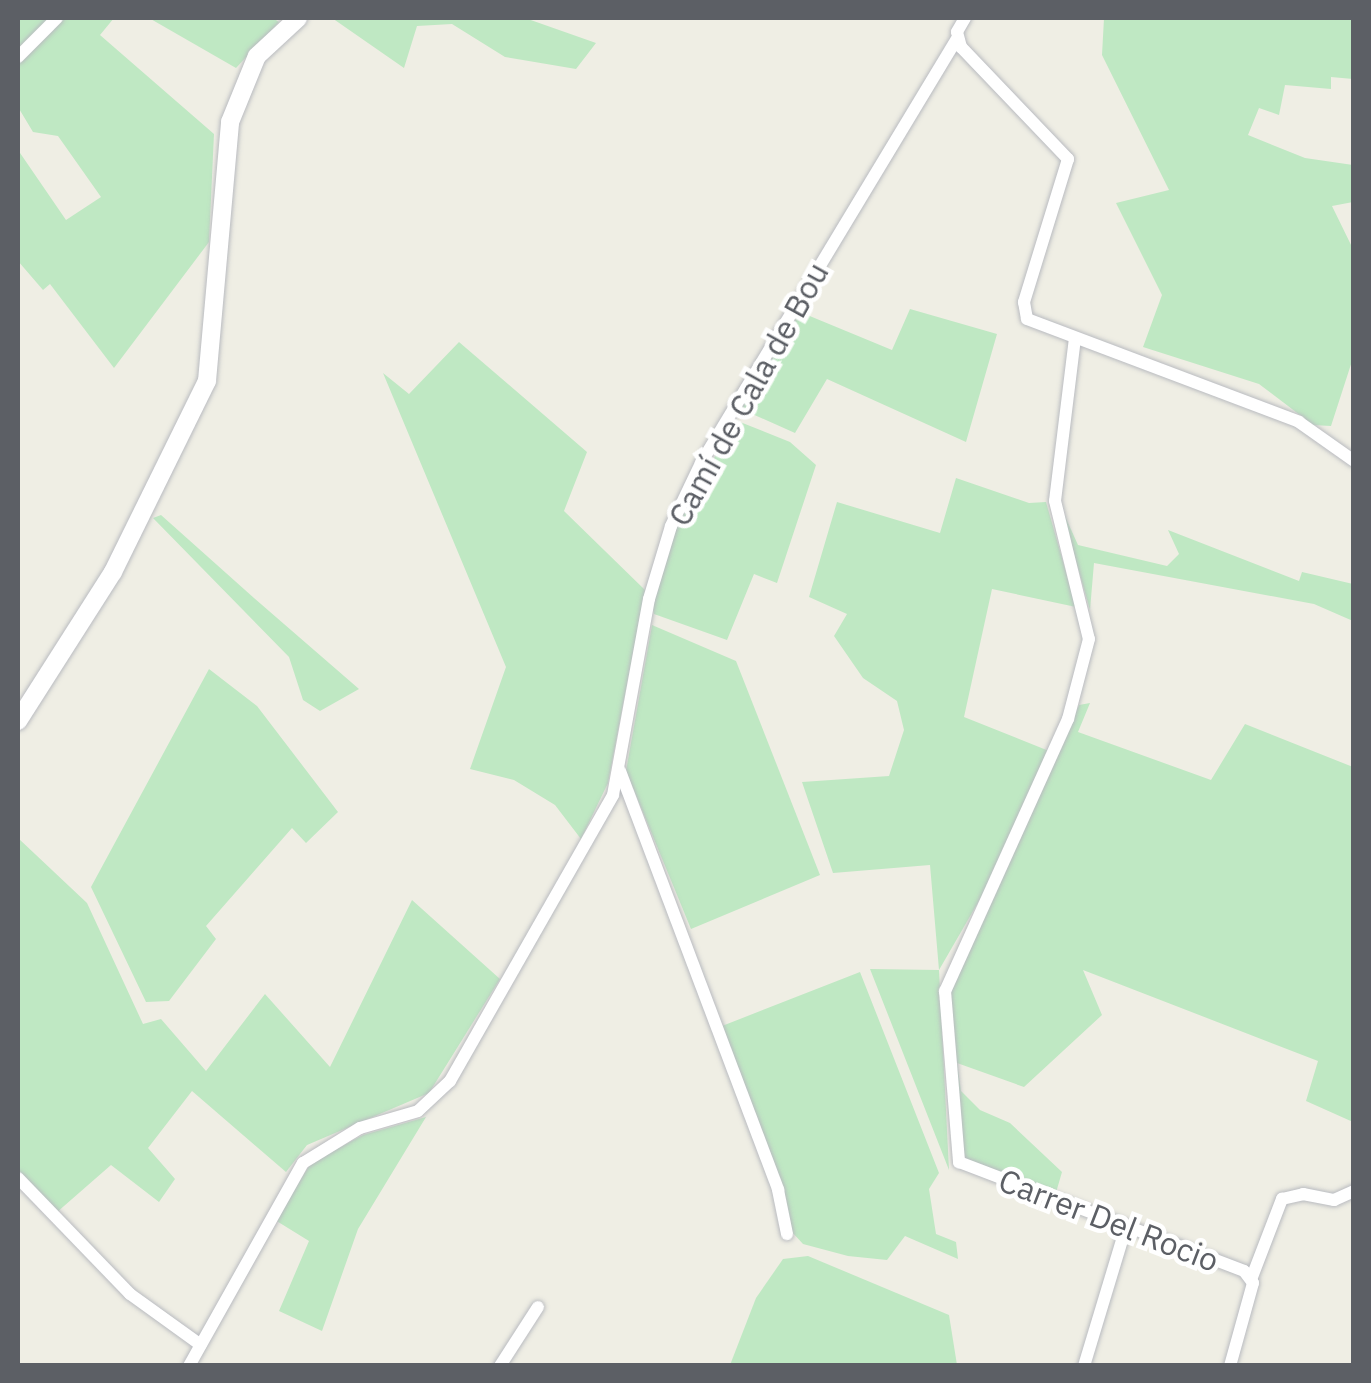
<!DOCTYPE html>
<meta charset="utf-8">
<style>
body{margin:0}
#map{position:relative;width:1371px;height:1383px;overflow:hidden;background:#efeee4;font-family:"IBM Plex Sans",sans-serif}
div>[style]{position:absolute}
.green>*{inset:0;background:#bfe8c3}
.roads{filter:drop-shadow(0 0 2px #b9bbc0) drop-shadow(0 0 2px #b9bbc0)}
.street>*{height:12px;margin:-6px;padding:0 6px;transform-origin:6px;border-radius:6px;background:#fff}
.secondary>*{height:18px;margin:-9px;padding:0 9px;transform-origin:9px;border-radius:9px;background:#fff}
span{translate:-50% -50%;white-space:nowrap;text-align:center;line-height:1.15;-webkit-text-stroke:9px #fff;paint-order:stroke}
.street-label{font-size:32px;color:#5c5f65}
.frame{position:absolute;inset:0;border:20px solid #5c5f65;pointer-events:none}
</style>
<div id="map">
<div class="green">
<div style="clip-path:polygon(18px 18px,51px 18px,20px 49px)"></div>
<div style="clip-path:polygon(63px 18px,114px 18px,100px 35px,214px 134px,209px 242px,114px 368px,50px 284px,43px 290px,18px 261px,18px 150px,66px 220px,101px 197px,58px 136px,33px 132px,18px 107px,18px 62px)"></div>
<div style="clip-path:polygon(149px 18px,273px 18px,279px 22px,236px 68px)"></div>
<div style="clip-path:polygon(332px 18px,525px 18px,596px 43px,576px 69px,505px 57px,452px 24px,417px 26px,404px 68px)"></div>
<div style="clip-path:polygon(1104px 18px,1353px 18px,1353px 79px,1331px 77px,1331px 89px,1285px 85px,1279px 115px,1259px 108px,1248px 135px,1305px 158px,1353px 165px,1353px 202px,1332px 206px,1353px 249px,1354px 355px,1331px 426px,1313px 425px,1259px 384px,1143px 347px,1162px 295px,1116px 203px,1169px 190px,1102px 55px)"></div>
<div style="clip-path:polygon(910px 309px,997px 334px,966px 442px,827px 379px,795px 433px,741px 409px,800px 312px,892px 350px)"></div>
<div style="clip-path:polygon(459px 342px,587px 452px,564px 511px,645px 590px,608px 783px,581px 839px,555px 805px,514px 780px,470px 769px,506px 667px,383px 373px,409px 394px)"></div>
<div style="clip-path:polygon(735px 420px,790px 442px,816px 465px,777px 583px,754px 574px,727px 640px,654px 614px,652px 605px,675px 529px)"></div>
<div style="clip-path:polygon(956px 478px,1029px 503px,1046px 502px,1076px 607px,992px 589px,964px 717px,1049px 751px,1002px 861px,939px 970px,949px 1170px,870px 969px,939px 970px,930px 865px,833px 873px,802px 782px,889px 776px,904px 730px,897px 701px,863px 678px,834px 636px,847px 614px,809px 597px,837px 502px,940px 533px)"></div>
<div style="clip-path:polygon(1060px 505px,1078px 545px,1167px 566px,1179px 554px,1168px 530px,1299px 581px,1302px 572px,1353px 584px,1353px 621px,1314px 604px,1094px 563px,1090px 610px)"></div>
<div style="clip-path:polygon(161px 515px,254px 598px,359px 689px,320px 711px,303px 700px,289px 657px,153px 518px)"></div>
<div style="clip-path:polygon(652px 625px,736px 661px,820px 875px,691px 929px,626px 771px)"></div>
<div style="clip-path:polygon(209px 669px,257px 706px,338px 812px,306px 843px,292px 828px,206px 926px,216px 939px,169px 1001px,146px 1002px,91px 887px)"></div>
<div style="clip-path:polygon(1090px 703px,1078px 732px,1211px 780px,1245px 724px,1353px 767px,1353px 1122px,1306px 1101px,1318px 1061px,1083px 970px,1102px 1015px,1024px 1087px,957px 1063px,961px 1091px,980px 1110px,1010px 1123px,1062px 1172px,1055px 1196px,963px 1159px,949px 995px,1079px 705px)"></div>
<div style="clip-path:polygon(18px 838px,87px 903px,143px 1024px,161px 1019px,206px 1071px,265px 994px,330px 1067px,412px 900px,500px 979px,429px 1093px,307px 1145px,286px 1172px,192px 1091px,148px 1148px,175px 1179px,159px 1202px,111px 1165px,56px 1213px,18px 1173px)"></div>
<div style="clip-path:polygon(860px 972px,939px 1173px,929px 1189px,936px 1234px,956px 1242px,958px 1259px,905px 1236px,887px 1260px,848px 1256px,803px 1244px,792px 1232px,722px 1026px)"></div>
<div style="clip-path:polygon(426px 1117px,358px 1229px,322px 1331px,279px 1311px,309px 1241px,275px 1220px,311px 1163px,363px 1135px)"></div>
<div style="clip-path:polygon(808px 1256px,949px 1315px,957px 1365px,730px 1365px,756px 1298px,783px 1259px)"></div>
</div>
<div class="roads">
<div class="street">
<div style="left:965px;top:18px;width:16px;rotate:120deg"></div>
<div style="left:957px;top:32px;width:16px;rotate:75deg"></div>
<div style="left:961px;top:47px;width:155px;rotate:46.3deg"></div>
<div style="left:1068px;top:159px;width:150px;rotate:107.1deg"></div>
<div style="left:1024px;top:302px;width:17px;rotate:80deg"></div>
<div style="left:1027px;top:319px;width:291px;rotate:20.7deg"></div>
<div style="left:1299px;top:422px;width:67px;rotate:35.3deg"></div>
<div style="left:18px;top:57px;width:55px;rotate:-45deg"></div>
<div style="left:1075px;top:338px;width:164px;rotate:97deg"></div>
<div style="left:1055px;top:501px;width:142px;rotate:76.2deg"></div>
<div style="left:1089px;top:639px;width:83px;rotate:104.7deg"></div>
<div style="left:1068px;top:719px;width:299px;rotate:114.3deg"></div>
<div style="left:945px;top:991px;width:172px;rotate:85.3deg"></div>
<div style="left:959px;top:1162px;width:305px;rotate:20.9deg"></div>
<div style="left:1244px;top:1271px;width:15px;rotate:53deg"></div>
<div style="left:1253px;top:1283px;width:86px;rotate:105.5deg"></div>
<div style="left:620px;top:771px;width:448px;rotate:69.3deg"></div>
<div style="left:778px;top:1190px;width:45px;rotate:78.4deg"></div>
<div style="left:18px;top:1178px;width:161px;rotate:46deg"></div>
<div style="left:130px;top:1294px;width:87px;rotate:35.7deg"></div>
<div style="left:1252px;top:1277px;width:84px;rotate:-69deg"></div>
<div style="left:1282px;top:1199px;width:22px;rotate:-13deg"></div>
<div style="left:1303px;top:1194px;width:32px;rotate:11deg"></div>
<div style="left:1334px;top:1200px;width:22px;rotate:-24deg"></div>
<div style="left:189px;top:1366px;width:233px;rotate:-60.7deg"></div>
<div style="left:303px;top:1163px;width:67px;rotate:-31.6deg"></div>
<div style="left:360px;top:1128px;width:60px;rotate:-16.3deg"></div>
<div style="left:418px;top:1111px;width:44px;rotate:-43.2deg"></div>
<div style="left:450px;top:1081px;width:329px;rotate:-60.3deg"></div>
<div style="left:613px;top:795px;width:199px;rotate:-79.6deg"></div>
<div style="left:649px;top:599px;width:76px;rotate:-73.2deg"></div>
<div style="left:671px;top:526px;width:70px;rotate:-64.5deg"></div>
<div style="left:701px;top:463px;width:496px;rotate:-58.9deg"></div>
<div style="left:500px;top:1366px;width:70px;rotate:-57.2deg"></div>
<div style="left:1084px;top:1366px;width:145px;rotate:-73.2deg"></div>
</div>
<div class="secondary">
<div style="left:18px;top:721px;width:177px;rotate:-57.5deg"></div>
<div style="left:113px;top:572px;width:213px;rotate:-63.8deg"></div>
<div style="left:207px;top:381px;width:260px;rotate:-84.9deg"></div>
<div style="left:230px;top:122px;width:71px;rotate:-67.8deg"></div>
<div style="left:257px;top:56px;width:56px;rotate:-42.8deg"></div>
</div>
</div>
<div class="street-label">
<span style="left:748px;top:394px;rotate:-61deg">Camí de Cala de Bou</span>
<span style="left:1109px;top:1220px;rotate:21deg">Carrer Del Rocio</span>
</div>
<div class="frame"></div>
</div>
